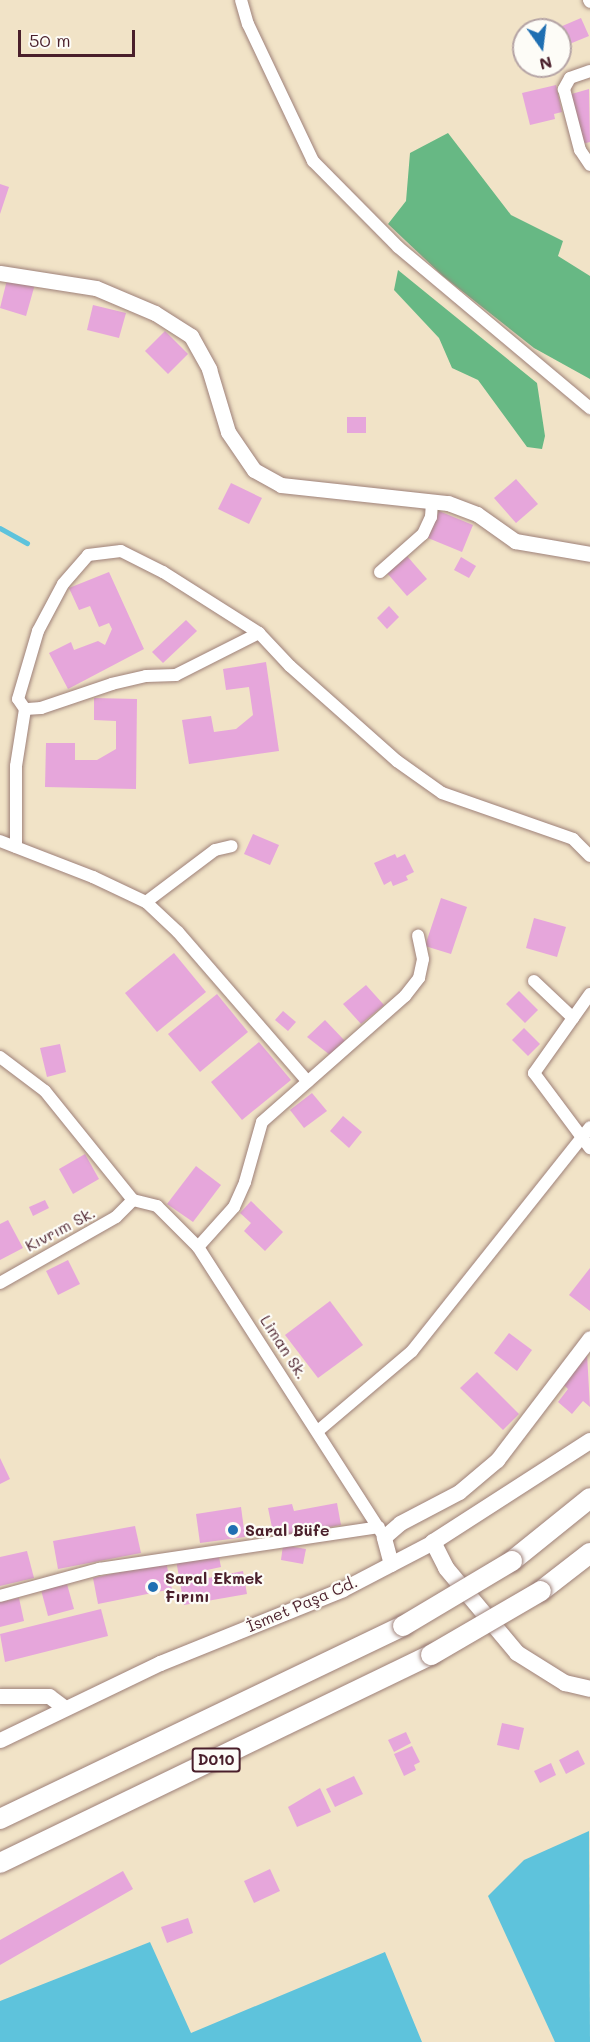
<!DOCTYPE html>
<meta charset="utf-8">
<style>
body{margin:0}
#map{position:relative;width:590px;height:2042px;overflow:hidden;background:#f1e3c7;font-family:Mali,sans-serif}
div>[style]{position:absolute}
.forest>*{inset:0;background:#67b884}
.water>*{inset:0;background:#5ec3dc}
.stream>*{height:4.5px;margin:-2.25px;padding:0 2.25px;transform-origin:2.25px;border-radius:2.25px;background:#5ec3dc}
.building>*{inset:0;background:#e6a6db}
.roads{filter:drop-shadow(0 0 2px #9e8179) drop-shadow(0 0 2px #9e8179)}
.minor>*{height:12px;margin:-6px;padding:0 6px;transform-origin:6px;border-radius:6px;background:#fff}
.tertiary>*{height:15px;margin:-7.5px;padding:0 7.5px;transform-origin:7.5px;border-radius:7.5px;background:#fff}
.secondary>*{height:16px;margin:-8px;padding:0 8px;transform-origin:8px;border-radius:8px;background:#fff}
.trunk>*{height:20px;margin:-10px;padding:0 10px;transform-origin:10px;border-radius:10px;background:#fff}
.bridges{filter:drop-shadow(0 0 2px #9e8179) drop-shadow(0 0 2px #9e8179)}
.trunk-bridge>*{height:20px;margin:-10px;padding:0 10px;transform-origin:10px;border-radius:10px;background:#fff}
.dots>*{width:16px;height:16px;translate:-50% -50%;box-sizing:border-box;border:3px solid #fdfcf7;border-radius:50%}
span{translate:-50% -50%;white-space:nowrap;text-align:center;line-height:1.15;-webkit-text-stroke:4.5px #fdfcf7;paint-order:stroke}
.shield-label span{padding:2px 4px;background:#fdfcf7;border:2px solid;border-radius:4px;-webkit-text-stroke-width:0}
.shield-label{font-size:15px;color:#4a1f2b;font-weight:700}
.street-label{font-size:16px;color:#4a1f2b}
.poi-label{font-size:16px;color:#4a1f2b;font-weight:700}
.left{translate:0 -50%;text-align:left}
.north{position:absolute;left:512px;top:18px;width:60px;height:60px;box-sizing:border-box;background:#fdfcf7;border:2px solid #b5a4a5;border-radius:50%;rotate:166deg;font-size:16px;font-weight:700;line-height:24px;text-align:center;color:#4a1f2b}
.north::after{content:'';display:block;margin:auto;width:21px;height:27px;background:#1f6fb2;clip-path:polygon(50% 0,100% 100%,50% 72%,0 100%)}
.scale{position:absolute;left:18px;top:30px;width:117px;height:27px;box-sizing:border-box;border:3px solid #4a1f2b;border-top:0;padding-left:8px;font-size:18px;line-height:21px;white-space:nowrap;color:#4a1f2b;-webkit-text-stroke:4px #fdfcf7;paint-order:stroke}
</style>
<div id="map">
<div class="forest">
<div style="clip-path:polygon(448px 133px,511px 215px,563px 241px,558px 256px,590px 276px,590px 379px,534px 348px,443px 276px,388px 224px,406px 201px,410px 153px)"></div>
<div style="clip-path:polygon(398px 270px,537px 383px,545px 436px,542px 449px,527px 447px,478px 380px,452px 368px,439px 338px,394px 290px)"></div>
</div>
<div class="water">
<div style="clip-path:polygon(589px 1831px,590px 2042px,555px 2042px,488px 1896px,524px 1860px)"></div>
<div style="clip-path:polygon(150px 1942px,191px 2033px,385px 1952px,422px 2042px,0 2042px,0 2001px)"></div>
</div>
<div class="stream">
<div style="left:0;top:528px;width:31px;rotate:29deg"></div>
</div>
<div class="building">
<div style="clip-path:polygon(581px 18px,589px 36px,567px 45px,560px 27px)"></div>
<div style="clip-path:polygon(556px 85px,562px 112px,554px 114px,555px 119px,530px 125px,522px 93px)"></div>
<div style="clip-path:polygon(589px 89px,590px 142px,582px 144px,568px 95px)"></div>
<div style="clip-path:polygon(0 184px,9px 187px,0 214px)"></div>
<div style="clip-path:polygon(8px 276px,35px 284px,26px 316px,0 308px)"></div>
<div style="clip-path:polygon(93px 305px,126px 313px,119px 338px,87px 330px)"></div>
<div style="clip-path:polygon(165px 331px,188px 354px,168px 374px,145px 351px)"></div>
<div style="clip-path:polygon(347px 417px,366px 417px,366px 433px,347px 433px)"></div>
<div style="clip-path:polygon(516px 479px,538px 504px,516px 523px,494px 498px)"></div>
<div style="clip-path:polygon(231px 483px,262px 498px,249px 524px,218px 509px)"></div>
<div style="clip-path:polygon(439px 511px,473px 525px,462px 552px,428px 538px)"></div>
<div style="clip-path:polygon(407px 556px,427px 579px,407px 596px,387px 573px)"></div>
<div style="clip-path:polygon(461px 557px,476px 566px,469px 578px,454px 570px)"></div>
<div style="clip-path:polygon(109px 572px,144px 649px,68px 689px,49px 653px,71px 642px,74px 650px,98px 641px,105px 645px,112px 629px,109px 623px,99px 627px,90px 606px,79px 610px,69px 588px)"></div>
<div style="clip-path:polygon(389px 606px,399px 617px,387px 629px,377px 618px)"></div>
<div style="clip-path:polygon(186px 620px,197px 631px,163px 663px,152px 652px)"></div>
<div style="clip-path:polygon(266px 662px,279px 751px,189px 764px,182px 720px,211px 716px,214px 732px,236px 729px,253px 715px,249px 687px,226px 690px,223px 669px)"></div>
<div style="clip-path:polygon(94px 698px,137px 699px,136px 789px,45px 787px,46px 743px,75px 743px,75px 760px,97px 760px,116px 749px,116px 721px,94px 720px)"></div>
<div style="clip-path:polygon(253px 834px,279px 845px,270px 865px,244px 854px)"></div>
<div style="clip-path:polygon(395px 854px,397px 858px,405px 854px,414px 872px,406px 876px,408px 880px,393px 886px,391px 881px,384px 885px,374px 863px)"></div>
<div style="clip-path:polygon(441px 898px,467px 907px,451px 954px,425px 946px)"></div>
<div style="clip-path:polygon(534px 918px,566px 927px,557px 957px,526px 948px)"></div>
<div style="clip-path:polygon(174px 953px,206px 992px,157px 1032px,125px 993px)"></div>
<div style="clip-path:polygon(366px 985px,384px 1005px,361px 1024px,343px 1004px)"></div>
<div style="clip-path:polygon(519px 991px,538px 1010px,525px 1023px,506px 1004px)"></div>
<div style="clip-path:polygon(217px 994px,248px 1032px,200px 1072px,168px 1034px)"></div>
<div style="clip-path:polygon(283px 1011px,296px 1022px,288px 1031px,275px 1020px)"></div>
<div style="clip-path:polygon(325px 1020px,345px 1041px,330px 1055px,307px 1037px)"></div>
<div style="clip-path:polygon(524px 1028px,540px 1044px,528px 1056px,512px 1040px)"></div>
<div style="clip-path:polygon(259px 1042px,291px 1080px,242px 1120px,211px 1082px)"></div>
<div style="clip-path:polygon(60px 1044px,66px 1072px,47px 1077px,40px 1048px)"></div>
<div style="clip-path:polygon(312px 1093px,327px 1111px,304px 1128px,290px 1110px)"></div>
<div style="clip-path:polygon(343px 1116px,362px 1132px,349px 1148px,330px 1131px)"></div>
<div style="clip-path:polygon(85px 1154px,99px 1179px,73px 1194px,59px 1169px)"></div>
<div style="clip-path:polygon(196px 1166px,221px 1185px,193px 1222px,167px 1204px)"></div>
<div style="clip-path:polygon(45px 1200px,49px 1208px,33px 1216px,29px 1207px)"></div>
<div style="clip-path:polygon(251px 1201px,283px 1232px,265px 1251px,244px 1231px,251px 1223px,240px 1213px)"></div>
<div style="clip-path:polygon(8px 1220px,23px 1248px,0 1260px,0 1224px)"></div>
<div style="clip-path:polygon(68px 1260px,80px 1284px,58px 1295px,46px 1271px)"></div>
<div style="clip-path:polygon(590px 1268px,590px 1311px,569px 1295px)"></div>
<div style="clip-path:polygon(330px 1301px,363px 1345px,318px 1378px,285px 1335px)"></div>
<div style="clip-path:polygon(509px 1333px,532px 1350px,517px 1371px,494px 1353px)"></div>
<div style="clip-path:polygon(587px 1354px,590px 1407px,583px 1401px,572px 1414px,558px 1402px,568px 1389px,562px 1383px)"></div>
<div style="clip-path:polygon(477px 1372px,519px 1414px,503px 1430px,460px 1388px)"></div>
<div style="clip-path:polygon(0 1458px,10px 1479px,0 1484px)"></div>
<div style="clip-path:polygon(337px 1503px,341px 1525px,274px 1537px,268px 1508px,292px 1504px,294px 1511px)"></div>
<div style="clip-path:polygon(241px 1507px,245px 1537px,200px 1543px,196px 1514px)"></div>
<div style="clip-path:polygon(135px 1526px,141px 1553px,58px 1569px,53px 1541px)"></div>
<div style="clip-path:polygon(283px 1545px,306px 1549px,303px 1564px,281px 1560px)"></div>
<div style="clip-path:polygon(27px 1551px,34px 1578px,0 1586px,0 1557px)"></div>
<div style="clip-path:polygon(218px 1552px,221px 1567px,207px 1570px,208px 1578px,243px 1571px,247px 1594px,184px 1605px,176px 1560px)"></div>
<div style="clip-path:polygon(166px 1562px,172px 1589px,98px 1604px,93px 1578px)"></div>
<div style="clip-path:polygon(67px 1584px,74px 1609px,48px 1616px,41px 1590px)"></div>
<div style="clip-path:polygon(19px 1598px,24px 1621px,0 1627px,0 1602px)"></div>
<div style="clip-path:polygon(101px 1609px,108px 1636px,5px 1662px,0 1634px)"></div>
<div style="clip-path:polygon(502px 1723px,524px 1728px,519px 1750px,497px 1745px)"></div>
<div style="clip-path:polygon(406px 1732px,411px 1743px,394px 1752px,388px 1740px)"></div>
<div style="clip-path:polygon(412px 1746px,420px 1762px,414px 1765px,416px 1770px,404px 1776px,394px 1754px)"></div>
<div style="clip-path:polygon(578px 1750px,585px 1764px,566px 1774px,559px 1760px)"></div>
<div style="clip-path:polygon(551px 1763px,556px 1775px,540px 1783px,534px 1771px)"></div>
<div style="clip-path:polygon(354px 1776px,363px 1794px,335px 1807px,326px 1789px)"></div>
<div style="clip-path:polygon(320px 1788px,331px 1812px,297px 1827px,288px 1807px)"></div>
<div style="clip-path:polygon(270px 1869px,280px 1891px,254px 1903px,244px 1881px)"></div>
<div style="clip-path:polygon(123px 1871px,133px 1889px,0 1965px,0 1940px)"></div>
<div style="clip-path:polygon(188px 1918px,193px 1933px,167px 1943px,161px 1927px)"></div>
</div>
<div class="roads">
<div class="minor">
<div style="left:241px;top:0;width:25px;rotate:74deg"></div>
<div style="left:248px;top:24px;width:152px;rotate:64.6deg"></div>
<div style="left:313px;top:161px;width:121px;rotate:45.3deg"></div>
<div style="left:398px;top:247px;width:251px;rotate:40deg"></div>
<div style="left:589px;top:0;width:2px;rotate:63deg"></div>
<div style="left:590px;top:71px;width:21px;rotate:161deg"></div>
<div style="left:570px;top:78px;width:13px;rotate:119deg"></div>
<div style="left:564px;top:89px;width:63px;rotate:75.3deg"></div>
<div style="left:580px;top:150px;width:18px;rotate:56deg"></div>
<div style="left:380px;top:572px;width:57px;rotate:-41.5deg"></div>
<div style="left:423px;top:534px;width:19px;rotate:-65deg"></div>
<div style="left:431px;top:517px;width:16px;rotate:-86deg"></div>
<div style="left:259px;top:633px;width:93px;rotate:153.2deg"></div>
<div style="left:176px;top:675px;width:30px;rotate:178deg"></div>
<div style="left:146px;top:676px;width:35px;rotate:167deg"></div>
<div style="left:112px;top:684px;width:75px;rotate:161.3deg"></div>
<div style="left:41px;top:708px;width:16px;rotate:176deg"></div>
<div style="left:25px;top:709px;width:12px;rotate:-125deg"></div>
<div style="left:18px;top:699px;width:71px;rotate:-73.6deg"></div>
<div style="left:38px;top:631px;width:53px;rotate:-62deg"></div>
<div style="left:63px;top:584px;width:38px;rotate:-49deg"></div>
<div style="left:88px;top:555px;width:33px;rotate:-7deg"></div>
<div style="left:121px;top:551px;width:47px;rotate:26.6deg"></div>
<div style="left:163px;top:572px;width:114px;rotate:32.4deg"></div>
<div style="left:259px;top:633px;width:45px;rotate:46.8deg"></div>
<div style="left:290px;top:666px;width:143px;rotate:41.6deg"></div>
<div style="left:397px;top:761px;width:55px;rotate:35.4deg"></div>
<div style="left:442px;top:793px;width:139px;rotate:19.3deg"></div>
<div style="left:573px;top:839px;width:24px;rotate:45deg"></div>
<div style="left:0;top:841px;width:100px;rotate:21.2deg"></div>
<div style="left:93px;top:877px;width:59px;rotate:25.3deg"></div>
<div style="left:146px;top:902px;width:44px;rotate:43.2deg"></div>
<div style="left:178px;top:932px;width:198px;rotate:49.1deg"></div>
<div style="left:16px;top:847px;width:81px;rotate:-90deg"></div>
<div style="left:16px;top:766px;width:58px;rotate:-81deg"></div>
<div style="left:146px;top:902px;width:86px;rotate:-37deg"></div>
<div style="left:215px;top:850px;width:17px;rotate:-13deg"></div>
<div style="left:534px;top:981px;width:54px;rotate:43.5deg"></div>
<div style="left:590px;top:994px;width:97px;rotate:125.3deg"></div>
<div style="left:534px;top:1073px;width:94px;rotate:53.3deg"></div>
<div style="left:0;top:1057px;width:56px;rotate:37.1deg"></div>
<div style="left:45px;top:1091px;width:140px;rotate:51.1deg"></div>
<div style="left:133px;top:1200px;width:25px;rotate:14deg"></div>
<div style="left:157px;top:1206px;width:58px;rotate:45deg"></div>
<div style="left:198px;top:1247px;width:345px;rotate:57.3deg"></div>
<div style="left:198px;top:1247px;width:54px;rotate:-48deg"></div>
<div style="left:234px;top:1207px;width:27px;rotate:-66deg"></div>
<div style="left:245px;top:1182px;width:62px;rotate:-74.2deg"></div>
<div style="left:262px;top:1122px;width:191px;rotate:-41.4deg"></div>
<div style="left:405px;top:996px;width:23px;rotate:-52deg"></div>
<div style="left:419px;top:978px;width:19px;rotate:-78deg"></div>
<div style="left:423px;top:959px;width:24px;rotate:-102deg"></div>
<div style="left:0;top:1283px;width:133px;rotate:-29.6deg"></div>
<div style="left:116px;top:1217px;width:24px;rotate:-45deg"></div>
<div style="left:319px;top:1430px;width:122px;rotate:-40.3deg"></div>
<div style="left:412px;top:1351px;width:286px;rotate:-51.5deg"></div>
<div style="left:0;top:1596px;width:103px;rotate:-15.3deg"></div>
<div style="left:99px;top:1569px;width:283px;rotate:-8.5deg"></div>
</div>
<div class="tertiary">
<div style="left:0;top:273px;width:97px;rotate:8.9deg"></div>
<div style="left:96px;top:288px;width:64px;rotate:23deg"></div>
<div style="left:155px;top:313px;width:43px;rotate:32.6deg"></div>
<div style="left:191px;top:336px;width:38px;rotate:61deg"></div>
<div style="left:209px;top:369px;width:66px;rotate:73.2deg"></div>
<div style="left:228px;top:432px;width:46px;rotate:55.6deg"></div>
<div style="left:254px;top:470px;width:31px;rotate:29deg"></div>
<div style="left:281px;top:485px;width:168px;rotate:6.2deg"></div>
<div style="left:448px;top:503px;width:31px;rotate:21deg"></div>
<div style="left:477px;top:514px;width:47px;rotate:35.4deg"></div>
<div style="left:515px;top:541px;width:76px;rotate:9.8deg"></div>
<div style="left:391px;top:1564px;width:28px;rotate:-105deg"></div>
<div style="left:384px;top:1537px;width:21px;rotate:-41deg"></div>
<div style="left:400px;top:1523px;width:67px;rotate:-27.7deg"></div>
<div style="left:459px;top:1492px;width:50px;rotate:-40.1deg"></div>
<div style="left:497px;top:1460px;width:153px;rotate:-52.7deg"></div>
<div style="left:0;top:1696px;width:49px"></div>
<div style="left:49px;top:1696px;width:20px;rotate:37deg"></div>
<div style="left:0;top:1740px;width:178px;rotate:-25.7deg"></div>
<div style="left:160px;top:1663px;width:197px;rotate:-22deg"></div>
<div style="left:343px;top:1589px;width:102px;rotate:-27.6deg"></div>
</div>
<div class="secondary">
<div style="left:590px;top:1441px;width:187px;rotate:147.2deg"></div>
<div style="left:433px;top:1542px;width:29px;rotate:63deg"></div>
<div style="left:446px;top:1568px;width:111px;rotate:50.1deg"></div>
<div style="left:517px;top:1653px;width:57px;rotate:32deg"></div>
<div style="left:565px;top:1683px;width:26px;rotate:13deg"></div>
</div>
<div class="trunk">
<div style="left:512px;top:1561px;width:100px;rotate:-38.9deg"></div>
<div style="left:541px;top:1591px;width:62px;rotate:-37.8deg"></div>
<div style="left:0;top:1819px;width:447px;rotate:-25.6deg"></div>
<div style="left:0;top:1863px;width:479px;rotate:-25.8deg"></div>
</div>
</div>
<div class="bridges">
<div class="trunk-bridge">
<div style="left:403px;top:1626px;width:127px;rotate:-30.8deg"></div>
<div style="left:431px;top:1655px;width:127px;rotate:-30.2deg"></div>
</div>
</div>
<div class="dots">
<div style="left:233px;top:1530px;background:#1f6fb2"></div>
<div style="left:153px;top:1587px;background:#1f6fb2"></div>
</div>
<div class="shield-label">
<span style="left:216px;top:1760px">D010</span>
</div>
<div class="street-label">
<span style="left:60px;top:1229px;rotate:-28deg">Kıvrım Sk.</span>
<span style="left:284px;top:1347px;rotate:57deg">Liman Sk.</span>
<span style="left:302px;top:1604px;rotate:-23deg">İsmet Paşa Cd.</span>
</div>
<div class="poi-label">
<span class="left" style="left:245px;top:1530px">Saral Büfe</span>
<span class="left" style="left:165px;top:1587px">Saral Ekmek<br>Fırını</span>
</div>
<div class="north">N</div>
<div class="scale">50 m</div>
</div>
